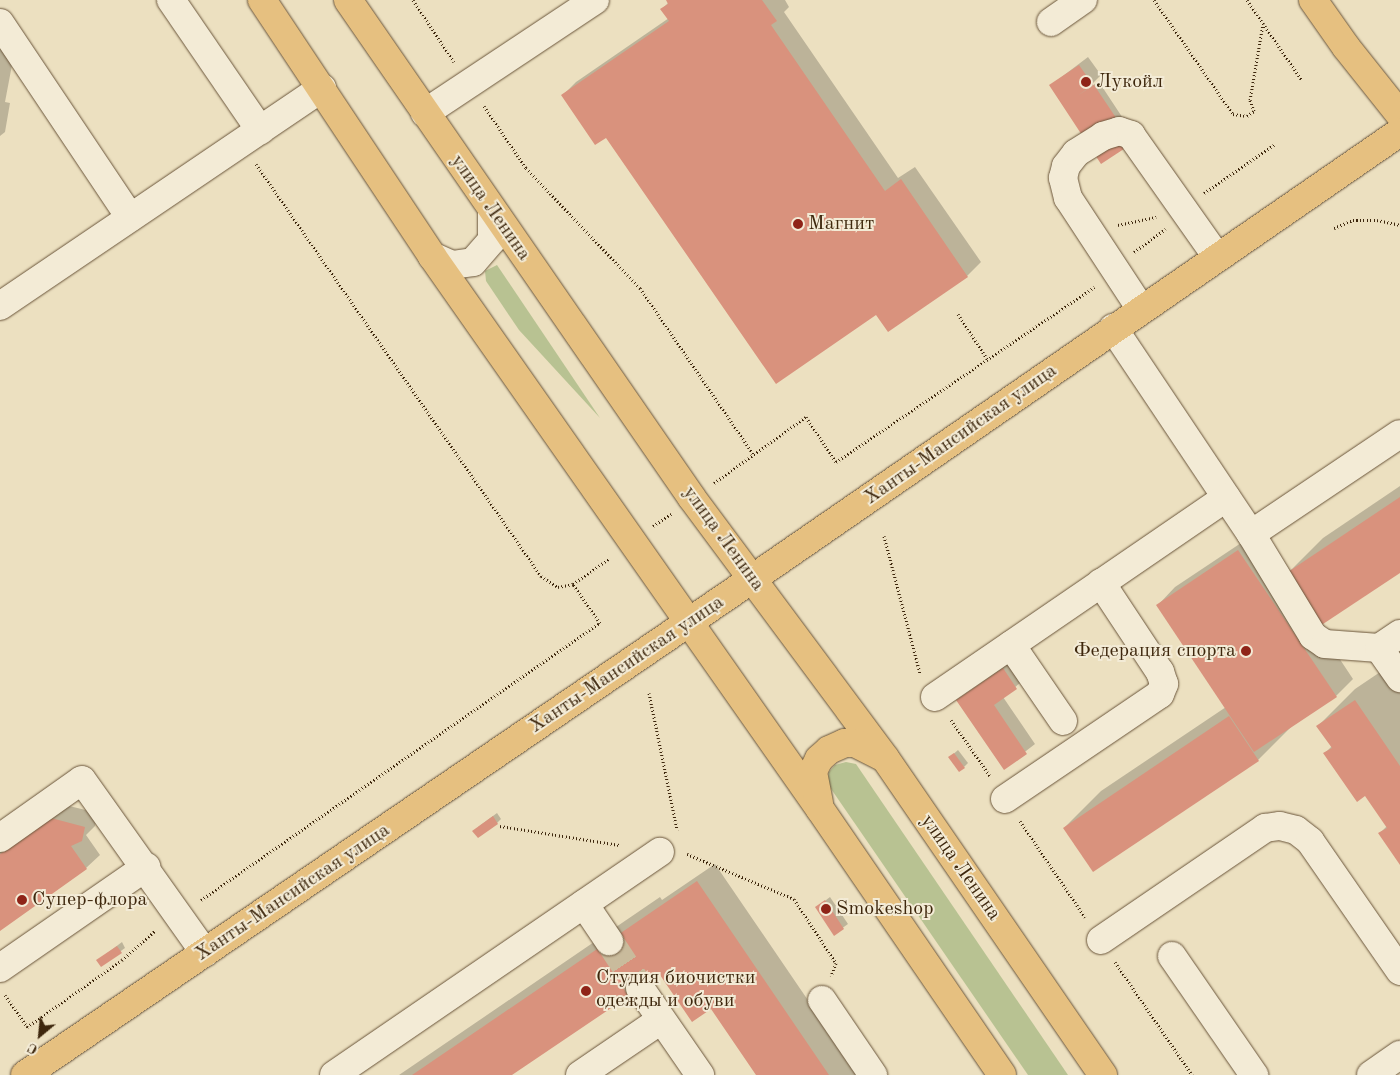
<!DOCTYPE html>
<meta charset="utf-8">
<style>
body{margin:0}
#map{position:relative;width:1400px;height:1075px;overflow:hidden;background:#ece0c0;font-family:"Old Standard TT",serif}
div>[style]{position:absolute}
.green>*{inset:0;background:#b8c292}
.shadow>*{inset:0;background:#0003}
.building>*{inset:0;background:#d9927d}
.minor-tunnel>*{height:28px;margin-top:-14px;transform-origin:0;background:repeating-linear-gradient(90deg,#c9bb9c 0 28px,transparent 0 42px)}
.path>*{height:3px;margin-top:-1.5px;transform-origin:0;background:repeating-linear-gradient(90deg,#3e270d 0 1px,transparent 0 3.5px)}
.roads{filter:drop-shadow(0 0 1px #6a553a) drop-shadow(0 0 1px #6a553a)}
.minor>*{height:28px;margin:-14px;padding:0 14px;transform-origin:14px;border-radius:14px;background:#f3ebd6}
.major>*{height:28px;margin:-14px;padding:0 14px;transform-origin:14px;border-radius:14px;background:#e6c080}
.dots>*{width:14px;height:14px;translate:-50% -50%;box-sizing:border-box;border:2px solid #f3ebd6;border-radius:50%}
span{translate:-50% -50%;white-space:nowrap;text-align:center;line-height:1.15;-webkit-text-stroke:4px #f3ebd6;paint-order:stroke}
.poi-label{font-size:20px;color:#3e270d}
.left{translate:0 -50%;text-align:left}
.right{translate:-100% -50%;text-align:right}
.street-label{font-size:20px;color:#3e270d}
.north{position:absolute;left:15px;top:1010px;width:50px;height:50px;-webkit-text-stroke:4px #f3ebd6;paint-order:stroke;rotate:208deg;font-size:14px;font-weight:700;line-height:20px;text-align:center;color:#3e270d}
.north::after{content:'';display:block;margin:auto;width:18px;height:22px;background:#3e270d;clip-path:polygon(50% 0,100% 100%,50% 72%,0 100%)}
</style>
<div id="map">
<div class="green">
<div style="clip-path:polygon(497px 265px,600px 418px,519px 330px,486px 281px,485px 271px)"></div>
<div style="clip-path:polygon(846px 762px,856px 764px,1068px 1075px,1028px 1075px,827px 783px,829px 772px,835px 765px)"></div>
</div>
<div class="shadow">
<div style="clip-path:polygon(667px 0,785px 0,789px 7px,784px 12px,898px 178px,915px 167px,981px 262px,967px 276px,888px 330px,876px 313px,606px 136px,563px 95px,576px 82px,669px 18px,662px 9px,669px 2px)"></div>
<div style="clip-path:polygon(0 48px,12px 65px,5px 102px,10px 103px,5px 132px,0 136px)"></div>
<div style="clip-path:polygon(1088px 57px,1101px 75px,1089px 87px,1099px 82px,1136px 138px,1051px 85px)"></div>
<div style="clip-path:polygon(1400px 486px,1400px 571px,1287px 574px,1323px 538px)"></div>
<div style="clip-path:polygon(1256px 533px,1353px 679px,1336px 696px,1293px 725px,1258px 760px,1064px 828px,1101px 791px,1226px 707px,1158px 605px,1175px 587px)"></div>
<div style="clip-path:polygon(1012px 660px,1025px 679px,1003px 697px,1035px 744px,1004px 768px,958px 700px)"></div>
<div style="clip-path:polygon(1392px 664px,1400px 676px,1400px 863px,1380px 833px,1387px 826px,1366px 794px,1325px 753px,1332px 746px,1318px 726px,1355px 689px)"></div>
<div style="clip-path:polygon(958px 750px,968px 763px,964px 767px,950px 757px)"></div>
<div style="clip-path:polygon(65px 805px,98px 813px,95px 826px,86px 835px,100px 855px,86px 868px,0 929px,0 851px)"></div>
<div style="clip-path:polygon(497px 813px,501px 819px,497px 823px,478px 827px)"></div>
<div style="clip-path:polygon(715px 864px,859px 1075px,757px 1075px,711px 1007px,660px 973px,510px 1075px,399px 1075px,660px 897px,662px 900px)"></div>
<div style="clip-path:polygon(830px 897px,848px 924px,834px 934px,817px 907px)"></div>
<div style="clip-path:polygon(122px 942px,125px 948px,101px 965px,98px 960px)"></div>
</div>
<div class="building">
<div style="clip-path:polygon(666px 0,762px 0,777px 21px,771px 25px,885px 191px,901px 179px,968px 277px,888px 332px,876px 315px,776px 384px,606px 138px,595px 145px,561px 95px,669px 21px,660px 9px,668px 4px)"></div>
<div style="clip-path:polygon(1079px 65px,1093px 85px,1077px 96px,1094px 85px,1133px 143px,1101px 164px,1049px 85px)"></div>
<div style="clip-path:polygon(1400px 497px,1400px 573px,1320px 626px,1285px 574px)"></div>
<div style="clip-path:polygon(1238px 550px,1337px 697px,1254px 752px,1156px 605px)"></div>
<div style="clip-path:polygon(1003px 668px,1017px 689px,994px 705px,1027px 754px,1004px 770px,956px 700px)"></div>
<div style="clip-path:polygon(1355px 700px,1400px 766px,1400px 865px,1378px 833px,1387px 828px,1365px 796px,1357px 802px,1323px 753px,1332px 748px,1316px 726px)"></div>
<div style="clip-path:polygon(1229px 716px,1259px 761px,1093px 872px,1063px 828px)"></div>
<div style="clip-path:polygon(954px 753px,965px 768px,959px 772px,948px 757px)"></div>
<div style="clip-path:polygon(493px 816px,498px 824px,478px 838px,472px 831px)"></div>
<div style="clip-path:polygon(51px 818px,85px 827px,82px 841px,71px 846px,87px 869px,0 931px,0 854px)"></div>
<div style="clip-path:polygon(697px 881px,829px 1075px,756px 1075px,711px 1009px,692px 1022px,660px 975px,512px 1075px,412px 1075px)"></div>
<div style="clip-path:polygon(825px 900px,844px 929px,834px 936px,815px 907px)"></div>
<div style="clip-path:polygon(117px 946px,122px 953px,101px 967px,96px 960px)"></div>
</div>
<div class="minor-tunnel">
<div style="left:609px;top:941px;width:56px;rotate:56.6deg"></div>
</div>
<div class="path">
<div style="left:413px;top:0;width:74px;rotate:56.5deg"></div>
<div style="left:1154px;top:0;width:139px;rotate:55.3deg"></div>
<div style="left:1233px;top:114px;width:14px;rotate:8deg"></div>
<div style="left:1247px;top:116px;width:9px;rotate:-36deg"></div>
<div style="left:1254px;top:111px;width:12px;rotate:-110deg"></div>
<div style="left:1250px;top:100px;width:77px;rotate:-80.3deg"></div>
<div style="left:1247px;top:0;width:96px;rotate:55.6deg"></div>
<div style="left:484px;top:106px;width:75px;rotate:55.9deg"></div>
<div style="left:526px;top:168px;width:166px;rotate:46.5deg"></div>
<div style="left:640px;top:288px;width:202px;rotate:55.7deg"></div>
<div style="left:256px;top:164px;width:501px;rotate:55.33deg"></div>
<div style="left:541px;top:576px;width:20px;rotate:33deg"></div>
<div style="left:558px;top:587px;width:15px;rotate:-11deg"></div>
<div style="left:1204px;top:193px;width:86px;rotate:-34.6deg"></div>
<div style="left:1118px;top:225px;width:39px;rotate:-12deg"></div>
<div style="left:1334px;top:228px;width:21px;rotate:-23deg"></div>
<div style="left:1353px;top:220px;width:24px"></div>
<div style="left:1377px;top:220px;width:24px;rotate:12deg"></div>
<div style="left:1134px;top:252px;width:39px;rotate:-36deg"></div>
<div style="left:958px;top:314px;width:55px;rotate:56.9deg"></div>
<div style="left:714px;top:483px;width:113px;rotate:-35.7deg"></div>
<div style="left:806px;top:417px;width:54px;rotate:56.3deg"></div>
<div style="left:836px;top:462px;width:312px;rotate:-34.1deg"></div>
<div style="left:653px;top:526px;width:22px;rotate:-34deg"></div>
<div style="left:884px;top:536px;width:142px;rotate:75.3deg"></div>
<div style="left:649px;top:693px;width:140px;rotate:78.4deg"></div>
<div style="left:951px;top:720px;width:68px;rotate:55.1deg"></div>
<div style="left:1020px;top:821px;width:116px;rotate:55.9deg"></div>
<div style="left:500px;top:826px;width:121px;rotate:9deg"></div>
<div style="left:687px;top:854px;width:116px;rotate:22.8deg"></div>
<div style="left:794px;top:899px;width:77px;rotate:56.7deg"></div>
<div style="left:836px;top:963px;width:14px;rotate:111deg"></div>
<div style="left:201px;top:900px;width:486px;rotate:-34.8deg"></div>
<div style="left:600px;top:623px;width:47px;rotate:-124.7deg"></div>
<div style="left:573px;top:584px;width:45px;rotate:-35.1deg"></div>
<div style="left:1115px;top:962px;width:137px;rotate:55.7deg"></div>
<div style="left:5px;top:995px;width:39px;rotate:55deg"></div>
<div style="left:27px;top:1027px;width:116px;rotate:-35.2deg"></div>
<div style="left:122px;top:960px;width:45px;rotate:-41.4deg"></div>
</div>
<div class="roads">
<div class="minor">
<div style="left:171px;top:0;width:158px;rotate:55.6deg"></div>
<div style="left:1051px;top:22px;width:39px;rotate:-35deg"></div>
<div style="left:0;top:23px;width:234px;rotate:56.2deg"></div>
<div style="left:425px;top:113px;width:204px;rotate:-33.6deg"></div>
<div style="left:432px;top:256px;width:22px;rotate:24deg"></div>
<div style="left:452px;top:265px;width:21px;rotate:-8deg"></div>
<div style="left:473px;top:262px;width:29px;rotate:-49deg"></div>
<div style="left:492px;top:240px;width:29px;rotate:-90deg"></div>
<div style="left:0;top:306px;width:389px;rotate:-34.1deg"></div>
<div style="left:1141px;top:309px;width:133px;rotate:-123.3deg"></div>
<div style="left:1068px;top:198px;width:21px;rotate:-104deg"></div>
<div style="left:1063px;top:178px;width:12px;rotate:-76deg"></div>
<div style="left:1066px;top:166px;width:16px;rotate:-52deg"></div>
<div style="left:1076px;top:153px;width:32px;rotate:-32deg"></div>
<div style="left:1103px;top:136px;width:17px;rotate:-17deg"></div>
<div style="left:1119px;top:131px;width:13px;rotate:18deg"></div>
<div style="left:1131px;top:135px;width:149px;rotate:54.8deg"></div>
<div style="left:1113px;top:328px;width:248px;rotate:56.2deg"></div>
<div style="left:1251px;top:534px;width:119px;rotate:58.7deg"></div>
<div style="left:1313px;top:636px;width:14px;rotate:34deg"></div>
<div style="left:1325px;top:644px;width:54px;rotate:4.2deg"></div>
<div style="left:1379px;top:648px;width:25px;rotate:-34deg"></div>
<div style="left:1251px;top:534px;width:179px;rotate:-33.9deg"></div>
<div style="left:1011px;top:645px;width:92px;rotate:55.6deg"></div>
<div style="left:1379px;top:648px;width:37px;rotate:55deg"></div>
<div style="left:935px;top:697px;width:353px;rotate:-34.4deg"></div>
<div style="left:1005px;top:799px;width:187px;rotate:-34.1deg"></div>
<div style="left:1160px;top:694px;width:11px;rotate:-68deg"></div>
<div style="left:1164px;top:684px;width:13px;rotate:-108deg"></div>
<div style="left:1160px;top:672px;width:107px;rotate:-123.5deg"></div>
<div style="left:0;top:838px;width:100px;rotate:-35.3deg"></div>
<div style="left:82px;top:780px;width:212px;rotate:54.6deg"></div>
<div style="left:584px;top:904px;width:45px;rotate:56deg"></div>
<div style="left:1101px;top:940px;width:199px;rotate:-34.3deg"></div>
<div style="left:1265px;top:828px;width:15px;rotate:-8deg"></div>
<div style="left:1280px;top:826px;width:16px;rotate:14deg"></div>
<div style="left:1296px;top:830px;width:18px;rotate:38deg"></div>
<div style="left:1310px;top:841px;width:158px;rotate:55.3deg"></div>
<div style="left:1172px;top:956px;width:145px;rotate:55.4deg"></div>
<div style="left:0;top:968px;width:178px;rotate:-34.7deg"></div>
<div style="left:640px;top:988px;width:106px;rotate:55.4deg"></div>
<div style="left:822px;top:1000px;width:91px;rotate:55.8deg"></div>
<div style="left:334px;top:1075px;width:395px;rotate:-34.4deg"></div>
<div style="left:580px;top:1075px;width:98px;rotate:-34.2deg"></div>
<div style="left:1371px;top:1075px;width:35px;rotate:-35deg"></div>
</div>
<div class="major">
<div style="left:262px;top:0;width:307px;rotate:56.4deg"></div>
<div style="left:432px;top:256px;width:676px;rotate:54.95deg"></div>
<div style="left:820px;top:809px;width:322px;rotate:55.6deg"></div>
<div style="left:348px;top:0;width:605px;rotate:55.36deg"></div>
<div style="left:692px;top:498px;width:324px;rotate:53.4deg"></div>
<div style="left:885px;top:758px;width:385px;rotate:55.5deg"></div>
<div style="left:1313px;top:0;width:57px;rotate:54.9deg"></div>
<div style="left:1346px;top:47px;width:87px;rotate:51.5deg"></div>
<div style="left:819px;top:803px;width:33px;rotate:-101deg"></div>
<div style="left:813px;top:771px;width:13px;rotate:-63deg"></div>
<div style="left:819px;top:759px;width:13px;rotate:-42deg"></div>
<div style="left:829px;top:750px;width:17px;rotate:-24deg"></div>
<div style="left:845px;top:743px;width:10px"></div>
<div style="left:855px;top:743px;width:31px;rotate:27deg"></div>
<div style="left:25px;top:1075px;width:880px;rotate:-34.3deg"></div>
<div style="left:752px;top:579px;width:787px;rotate:-34.6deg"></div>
</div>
</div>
<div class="dots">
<div style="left:1086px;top:82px;background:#8f2418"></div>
<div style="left:798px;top:224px;background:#8f2418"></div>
<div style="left:1246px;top:651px;background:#8f2418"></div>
<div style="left:22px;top:900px;background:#8f2418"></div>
<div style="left:826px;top:909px;background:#8f2418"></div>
<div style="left:586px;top:991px;background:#8f2418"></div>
</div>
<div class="poi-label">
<span class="left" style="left:1096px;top:82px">Лукойл</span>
<span class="left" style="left:808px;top:224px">Магнит</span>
<span class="right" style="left:1236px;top:651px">Федерация спорта</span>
<span class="left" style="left:32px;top:900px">Супер-флора</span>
<span class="left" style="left:836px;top:909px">Smokeshop</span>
<span class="left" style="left:596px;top:990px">Студия биочистки<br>одежды и обуви</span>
</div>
<div class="street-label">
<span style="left:490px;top:208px;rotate:55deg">улица Ленина</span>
<span style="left:961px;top:435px;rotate:-35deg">Ханты-Мансийская улица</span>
<span style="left:723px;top:539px;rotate:54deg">улица Ленина</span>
<span style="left:627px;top:665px;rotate:-34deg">Ханты-Мансийская улица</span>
<span style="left:960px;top:868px;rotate:55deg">улица Ленина</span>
<span style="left:293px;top:893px;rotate:-34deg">Ханты-Мансийская улица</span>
</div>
<div class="north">С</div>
</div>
